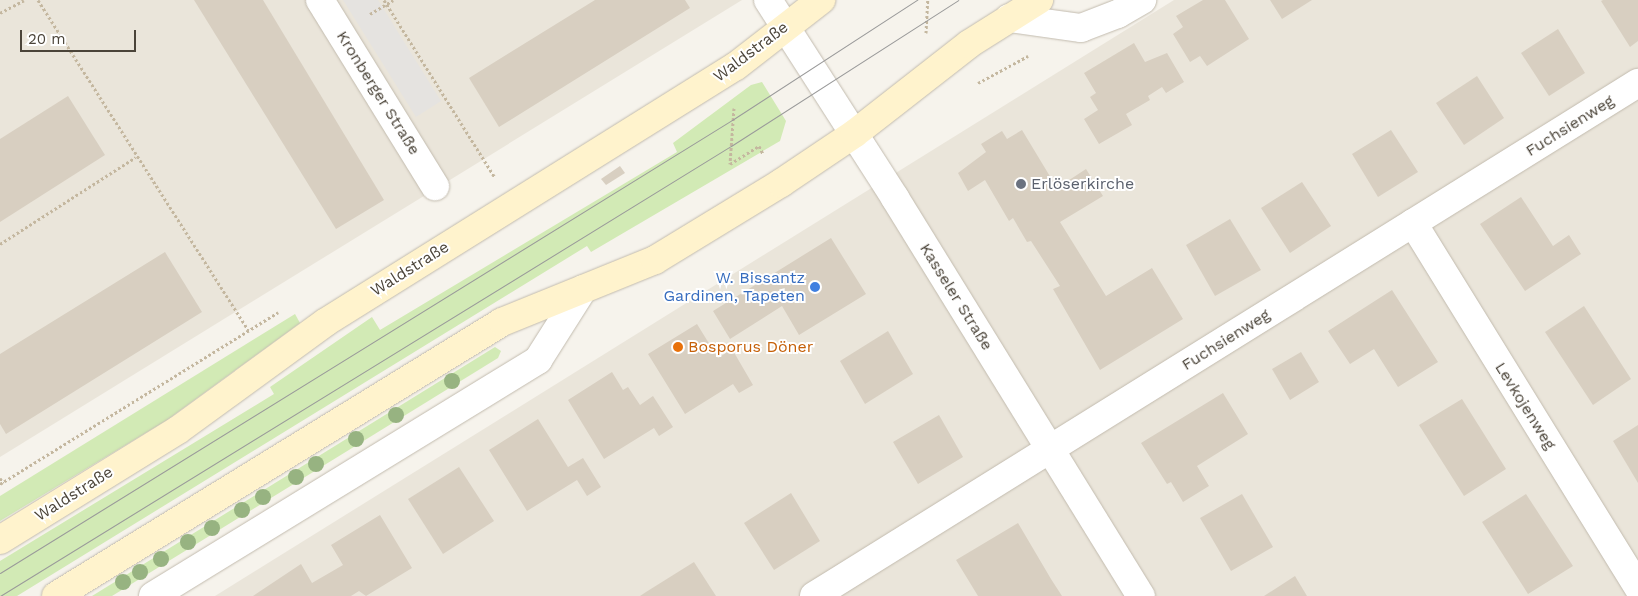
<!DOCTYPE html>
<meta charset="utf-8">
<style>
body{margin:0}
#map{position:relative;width:1638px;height:596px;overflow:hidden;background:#f6f3ec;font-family:"Work Sans",sans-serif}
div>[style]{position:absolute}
.residential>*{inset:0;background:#eae5da}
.green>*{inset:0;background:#d2eab5}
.parking>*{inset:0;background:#e5e3e0}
.building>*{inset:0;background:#d8cfc1}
.path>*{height:3px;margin-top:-1.5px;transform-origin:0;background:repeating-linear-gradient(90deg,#c4b79f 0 2.5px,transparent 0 5px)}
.roads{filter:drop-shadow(0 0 1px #c2bbae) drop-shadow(0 0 1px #c2bbae)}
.street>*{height:28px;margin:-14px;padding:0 14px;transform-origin:14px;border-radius:14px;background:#fff}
.secondary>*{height:28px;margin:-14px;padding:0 14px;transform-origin:14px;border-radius:14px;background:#fff3cd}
.tram>*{height:1px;margin:-0.5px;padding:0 0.5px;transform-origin:0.5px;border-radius:0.5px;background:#9a9a9a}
.trees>*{width:16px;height:16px;margin:-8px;border-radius:50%;background:#97b381}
.dots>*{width:14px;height:14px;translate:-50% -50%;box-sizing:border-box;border:2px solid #fff;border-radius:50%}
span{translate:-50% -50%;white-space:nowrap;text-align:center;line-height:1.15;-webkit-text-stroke:4px #fff;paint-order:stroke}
.street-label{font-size:16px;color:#4b4439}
.worship-label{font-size:16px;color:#5b616d}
.left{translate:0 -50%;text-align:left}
.shop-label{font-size:16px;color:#366cbe}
.right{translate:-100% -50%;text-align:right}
.food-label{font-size:16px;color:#c56008}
.scale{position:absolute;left:20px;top:30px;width:116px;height:22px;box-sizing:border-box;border:2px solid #4b4439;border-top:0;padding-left:6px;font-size:15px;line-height:18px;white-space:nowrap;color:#4b4439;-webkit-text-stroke:4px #fff;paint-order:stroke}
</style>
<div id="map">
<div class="residential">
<div style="clip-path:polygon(0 0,742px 0,0 457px)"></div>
<div style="clip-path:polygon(1174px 0,1638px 0,1638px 596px,215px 596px)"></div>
</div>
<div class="green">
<div style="clip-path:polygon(762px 82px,786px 121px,780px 141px,591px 252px,587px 246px,17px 596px,0 596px,0 561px,274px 394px,270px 387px,372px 317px,380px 330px,677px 152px,673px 143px,751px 85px)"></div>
<div style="clip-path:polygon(295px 314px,300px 323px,167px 420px,0 521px,0 496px)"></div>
<div style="clip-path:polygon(495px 347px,501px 351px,498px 358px,112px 596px,92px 596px)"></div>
</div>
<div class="parking">
<div style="clip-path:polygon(343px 0,378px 0,441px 101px,416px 117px)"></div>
</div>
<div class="building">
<div style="clip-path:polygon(194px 0,263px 0,384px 200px,336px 229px)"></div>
<div style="clip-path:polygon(595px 0,685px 0,690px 8px,499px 127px,469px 78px)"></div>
<div style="clip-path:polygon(1203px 0,1225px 0,1249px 39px,1207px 66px,1200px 56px,1190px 62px,1173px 34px,1183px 27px,1176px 16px)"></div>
<div style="clip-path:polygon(1270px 0,1312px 0,1282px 19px)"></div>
<div style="clip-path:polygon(1603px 0,1638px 0,1638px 41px,1630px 47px,1601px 1px)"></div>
<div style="clip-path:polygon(1558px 29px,1585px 73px,1549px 96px,1521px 53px)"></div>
<div style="clip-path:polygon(1134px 43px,1145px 62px,1167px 53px,1184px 82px,1166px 93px,1162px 87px,1148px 96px,1150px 100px,1126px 114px,1132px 125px,1099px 144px,1084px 119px,1098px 110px,1090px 97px,1096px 93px,1084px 73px)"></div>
<div style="clip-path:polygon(1477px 76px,1504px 118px,1464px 145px,1436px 103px)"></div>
<div style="clip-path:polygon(68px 96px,105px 155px,0 222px,0 139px)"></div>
<div style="clip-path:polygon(1022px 130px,1057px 188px,1086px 169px,1103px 196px,1060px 222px,1106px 296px,1152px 268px,1183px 319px,1100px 370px,1053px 289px,1060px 286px,1031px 241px,1027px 242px,1013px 218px,1009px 221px,985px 180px,968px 191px,958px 173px,986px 152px,981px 144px,1002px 131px,1007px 139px)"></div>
<div style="clip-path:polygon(1391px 130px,1418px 172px,1378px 197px,1352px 154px)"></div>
<div style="clip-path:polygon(620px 166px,625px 173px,606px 185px,601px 179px)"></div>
<div style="clip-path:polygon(1302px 182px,1331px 226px,1290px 253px,1261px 208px)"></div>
<div style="clip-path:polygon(1521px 197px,1553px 246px,1569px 235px,1581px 254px,1525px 291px,1480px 224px)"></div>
<div style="clip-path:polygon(1230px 219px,1261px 270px,1215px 296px,1186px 245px)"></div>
<div style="clip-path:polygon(831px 238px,866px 294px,799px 335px,782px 306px,730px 339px,713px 311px)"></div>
<div style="clip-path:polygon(165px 252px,202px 312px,6px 434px,0 424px,0 354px)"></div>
<div style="clip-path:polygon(1392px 290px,1438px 362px,1398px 387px,1374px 349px,1350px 364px,1328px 331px)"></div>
<div style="clip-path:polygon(1584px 306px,1631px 379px,1593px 405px,1545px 332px)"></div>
<div style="clip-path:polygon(697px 324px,718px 358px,732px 349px,753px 385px,739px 393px,733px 384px,685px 414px,648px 354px)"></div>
<div style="clip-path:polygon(888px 331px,913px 374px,865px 404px,840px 361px)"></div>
<div style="clip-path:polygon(1301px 352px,1319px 382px,1290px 400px,1272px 369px)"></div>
<div style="clip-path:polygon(612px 372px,623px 390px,628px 387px,640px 405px,653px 396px,673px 427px,659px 436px,654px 428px,604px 459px,568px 400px)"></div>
<div style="clip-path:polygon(1223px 393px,1248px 434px,1197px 466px,1209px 486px,1183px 502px,1171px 482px,1167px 484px,1141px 443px)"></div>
<div style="clip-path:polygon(1462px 399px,1506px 469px,1464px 496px,1419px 425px)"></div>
<div style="clip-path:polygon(939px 415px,963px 457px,918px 484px,893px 442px)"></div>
<div style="clip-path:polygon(538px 419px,568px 467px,583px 458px,601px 487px,587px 496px,577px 480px,527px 511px,489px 450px)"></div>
<div style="clip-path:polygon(1638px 425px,1638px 483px,1613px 441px)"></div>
<div style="clip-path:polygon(459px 467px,494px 521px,443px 554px,408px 499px)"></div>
<div style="clip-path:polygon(791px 493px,820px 541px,774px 570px,744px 523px)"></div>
<div style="clip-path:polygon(1242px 494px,1273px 547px,1231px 571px,1200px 518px)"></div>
<div style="clip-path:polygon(1526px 494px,1573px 566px,1528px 594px,1482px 522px)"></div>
<div style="clip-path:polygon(380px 515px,412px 568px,366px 596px,359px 591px,351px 596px,253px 596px,301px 564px,312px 583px,343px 565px,331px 545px)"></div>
<div style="clip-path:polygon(1018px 523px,1051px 579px,1062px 596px,978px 596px,956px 560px)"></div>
<div style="clip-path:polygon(694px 562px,716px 596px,640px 596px,646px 592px)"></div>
<div style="clip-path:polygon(1295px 576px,1307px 596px,1264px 596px)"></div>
</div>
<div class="path">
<div style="left:38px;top:0;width:391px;rotate:57.5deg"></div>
<div style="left:384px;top:0;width:208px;rotate:58deg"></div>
<div style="left:0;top:13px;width:27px;rotate:-28deg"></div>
<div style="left:370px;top:14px;width:27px;rotate:-31deg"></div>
<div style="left:926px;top:33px;width:33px;rotate:-87deg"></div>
<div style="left:978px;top:83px;width:57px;rotate:-28.4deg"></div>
<div style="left:734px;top:108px;width:56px;rotate:94.1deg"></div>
<div style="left:730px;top:164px;width:34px;rotate:-32deg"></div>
<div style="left:759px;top:146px;width:9px;rotate:63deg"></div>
<div style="left:0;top:244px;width:161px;rotate:-32.6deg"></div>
<div style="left:0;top:478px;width:6px;rotate:59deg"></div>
<div style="left:0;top:484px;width:327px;rotate:-31.7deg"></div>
</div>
<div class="roads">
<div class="street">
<div style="left:320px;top:0;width:219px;rotate:58.3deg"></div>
<div style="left:768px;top:0;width:235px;rotate:57.3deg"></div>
<div style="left:895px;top:198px;width:468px;rotate:58.3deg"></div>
<div style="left:1009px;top:18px;width:73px;rotate:7.9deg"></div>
<div style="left:1081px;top:28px;width:40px;rotate:-21deg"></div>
<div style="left:1118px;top:14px;width:28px;rotate:-30deg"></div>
<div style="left:1413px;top:223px;width:429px;rotate:58.3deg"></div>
<div style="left:153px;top:596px;width:452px;rotate:-31.5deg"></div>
<div style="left:538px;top:360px;width:84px;rotate:-57.6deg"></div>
<div style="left:814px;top:596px;width:971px;rotate:-31.91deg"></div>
</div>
<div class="secondary">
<div style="left:0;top:540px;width:209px;rotate:-31.7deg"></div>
<div style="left:178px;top:430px;width:183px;rotate:-36.1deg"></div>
<div style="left:326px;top:322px;width:483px;rotate:-32deg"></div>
<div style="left:736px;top:66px;width:108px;rotate:-37.8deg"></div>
<div style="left:56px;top:596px;width:523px;rotate:-31.56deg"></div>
<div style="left:502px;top:322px;width:165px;rotate:-22.1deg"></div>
<div style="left:655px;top:260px;width:148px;rotate:-31.4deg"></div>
<div style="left:781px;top:183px;width:88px;rotate:-33.9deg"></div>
<div style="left:854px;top:134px;width:146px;rotate:-38deg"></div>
<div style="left:969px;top:44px;width:83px;rotate:-32.2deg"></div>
</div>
</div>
<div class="tram">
<div style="left:0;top:573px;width:861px;rotate:-31.75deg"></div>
<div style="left:732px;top:120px;width:221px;rotate:-33deg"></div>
<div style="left:0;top:596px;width:858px;rotate:-31.62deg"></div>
<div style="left:731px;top:146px;width:270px;rotate:-32.7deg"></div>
</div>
<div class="trees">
<div style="left:452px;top:381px"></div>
<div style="left:396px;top:415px"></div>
<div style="left:356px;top:439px"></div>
<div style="left:316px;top:464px"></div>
<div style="left:296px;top:477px"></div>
<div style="left:263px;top:497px"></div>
<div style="left:242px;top:510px"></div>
<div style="left:212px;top:528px"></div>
<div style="left:188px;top:542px"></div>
<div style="left:161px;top:559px"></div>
<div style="left:140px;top:572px"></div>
<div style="left:123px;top:582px"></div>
</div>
<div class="dots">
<div style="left:1021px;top:184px;background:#6b7280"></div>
<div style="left:815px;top:287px;background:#3f7fe0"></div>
<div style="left:678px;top:347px;background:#e8710a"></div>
</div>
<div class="street-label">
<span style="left:751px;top:52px;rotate:-37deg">Waldstraße</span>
<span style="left:378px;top:93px;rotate:58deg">Kronberger Straße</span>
<span style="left:1570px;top:126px;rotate:-32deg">Fuchsienweg</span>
<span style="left:410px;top:269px;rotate:-32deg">Waldstraße</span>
<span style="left:956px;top:297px;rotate:58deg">Kasseler Straße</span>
<span style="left:1226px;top:340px;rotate:-32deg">Fuchsienweg</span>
<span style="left:1525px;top:406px;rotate:58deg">Levkojenweg</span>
<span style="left:74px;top:494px;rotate:-32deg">Waldstraße</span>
</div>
<div class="worship-label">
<span class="left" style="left:1031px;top:184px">Erlöserkirche</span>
</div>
<div class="shop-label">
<span class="right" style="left:805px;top:287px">W. Bissantz<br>Gardinen, Tapeten</span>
</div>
<div class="food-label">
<span class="left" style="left:688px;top:347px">Bosporus Döner</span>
</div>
<div class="scale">20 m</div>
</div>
